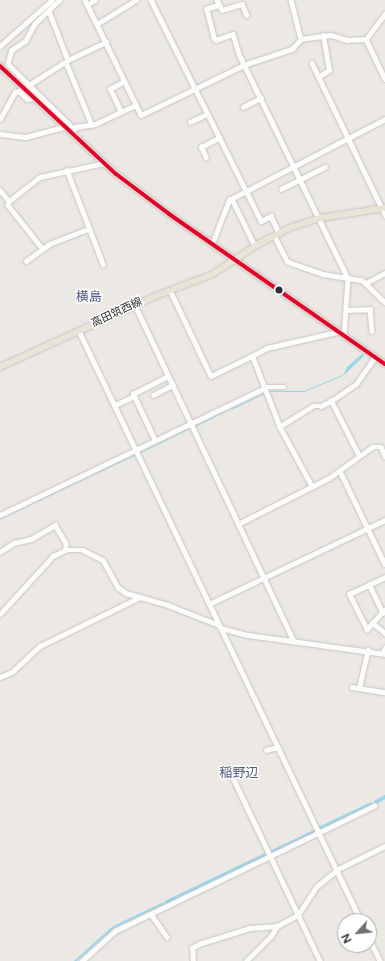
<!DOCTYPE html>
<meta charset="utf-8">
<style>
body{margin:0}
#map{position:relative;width:385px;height:961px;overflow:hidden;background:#ece8e4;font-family:"Varela Round","Noto Sans JP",sans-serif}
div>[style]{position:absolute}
.water>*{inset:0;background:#99d6ec}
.stream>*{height:1px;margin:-0.5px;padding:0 0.5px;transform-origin:0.5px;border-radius:0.5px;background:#99d6ec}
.canal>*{height:4px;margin:-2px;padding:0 2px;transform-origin:2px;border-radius:2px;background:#99d6ec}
.roads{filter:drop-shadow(0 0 1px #c5c4c5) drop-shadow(0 0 1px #c5c4c5)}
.minor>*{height:4.5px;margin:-2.25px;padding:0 2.25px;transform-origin:2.25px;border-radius:2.25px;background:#fcfcfb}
.major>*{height:6px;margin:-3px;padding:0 3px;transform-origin:3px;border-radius:3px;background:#e8e4d6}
.bus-1>*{height:4px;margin:-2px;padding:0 2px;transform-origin:2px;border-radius:2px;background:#e4002b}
.dots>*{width:11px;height:11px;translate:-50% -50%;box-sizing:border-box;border:2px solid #fff;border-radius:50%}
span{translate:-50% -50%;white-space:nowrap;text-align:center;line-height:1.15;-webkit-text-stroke:3px #fff;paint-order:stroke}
.street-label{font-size:11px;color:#2e2e2e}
.quarter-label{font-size:13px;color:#4d5680}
.north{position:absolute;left:337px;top:913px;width:40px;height:40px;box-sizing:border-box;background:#fff;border:1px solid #ababab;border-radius:50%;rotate:243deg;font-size:11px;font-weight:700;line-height:16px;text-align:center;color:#2e2e2e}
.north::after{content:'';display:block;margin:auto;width:14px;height:18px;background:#706f6e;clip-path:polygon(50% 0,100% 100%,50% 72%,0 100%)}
</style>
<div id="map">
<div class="water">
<div style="clip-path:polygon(362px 354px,364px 356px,343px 376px,347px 367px)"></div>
<div style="clip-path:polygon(164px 902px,165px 904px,114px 928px,77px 961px,74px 961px,113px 926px)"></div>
</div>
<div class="stream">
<div style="left:267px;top:391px;width:37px"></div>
<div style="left:304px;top:391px;width:41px;rotate:-22.8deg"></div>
<div style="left:231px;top:409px;width:37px;rotate:-26deg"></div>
<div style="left:195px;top:426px;width:36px;rotate:-27deg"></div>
<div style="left:138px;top:453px;width:59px;rotate:-26.1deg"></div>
<div style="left:91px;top:475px;width:50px;rotate:-25deg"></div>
<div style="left:0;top:518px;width:96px;rotate:-25.2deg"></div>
</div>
<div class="canal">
<div style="left:376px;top:802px;width:10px;rotate:-29deg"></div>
<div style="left:321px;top:828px;width:55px;rotate:-25.6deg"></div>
<div style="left:272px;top:852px;width:47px;rotate:-25.5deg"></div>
<div style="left:167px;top:902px;width:111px;rotate:-25.6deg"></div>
</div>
<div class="roads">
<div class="minor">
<div style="left:60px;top:0;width:35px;rotate:136deg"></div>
<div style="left:35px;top:24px;width:19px;rotate:118deg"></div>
<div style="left:26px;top:41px;width:17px;rotate:147deg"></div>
<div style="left:12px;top:50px;width:15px;rotate:106deg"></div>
<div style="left:8px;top:64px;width:93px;rotate:44.6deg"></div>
<div style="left:85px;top:0;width:128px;rotate:64deg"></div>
<div style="left:141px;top:115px;width:114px;rotate:-25.9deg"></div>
<div style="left:244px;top:65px;width:51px;rotate:-18.4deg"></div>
<div style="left:292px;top:49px;width:13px;rotate:-48deg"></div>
<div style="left:151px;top:0;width:247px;rotate:63.5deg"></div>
<div style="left:261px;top:221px;width:11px;rotate:-27deg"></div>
<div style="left:271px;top:216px;width:19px;rotate:65deg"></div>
<div style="left:217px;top:0;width:11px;rotate:63deg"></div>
<div style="left:222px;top:10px;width:21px;rotate:-17deg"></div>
<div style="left:242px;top:4px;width:12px;rotate:66deg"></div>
<div style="left:291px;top:0;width:40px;rotate:75.6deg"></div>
<div style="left:87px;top:5px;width:9px;rotate:-32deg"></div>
<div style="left:220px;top:5px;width:14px;rotate:163deg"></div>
<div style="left:207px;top:9px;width:30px;rotate:76deg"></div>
<div style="left:214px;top:38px;width:3px;rotate:45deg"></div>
<div style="left:216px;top:40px;width:18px;rotate:-19deg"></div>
<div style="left:233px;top:34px;width:21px;rotate:73deg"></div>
<div style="left:239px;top:54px;width:249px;rotate:64.1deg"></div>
<div style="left:348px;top:278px;width:58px;rotate:93.9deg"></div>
<div style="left:49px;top:11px;width:53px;rotate:68.8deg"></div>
<div style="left:97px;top:24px;width:46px;rotate:-31.6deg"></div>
<div style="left:301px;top:39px;width:30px;rotate:-8deg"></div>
<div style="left:331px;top:35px;width:17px;rotate:17deg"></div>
<div style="left:347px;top:40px;width:19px;rotate:-3deg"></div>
<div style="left:366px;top:39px;width:31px;rotate:-53deg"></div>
<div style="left:366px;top:39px;width:44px;rotate:64.6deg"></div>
<div style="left:0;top:46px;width:69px;rotate:-41.5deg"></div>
<div style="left:66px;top:62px;width:68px;rotate:67.6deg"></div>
<div style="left:312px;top:63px;width:169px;rotate:64.3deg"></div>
<div style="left:318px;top:77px;width:13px;rotate:-32deg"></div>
<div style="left:329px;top:70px;width:35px;rotate:-100deg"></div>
<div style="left:29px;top:85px;width:46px;rotate:-32.7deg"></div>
<div style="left:68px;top:60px;width:42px;rotate:-25.3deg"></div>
<div style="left:243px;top:107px;width:20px;rotate:-27deg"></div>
<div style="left:121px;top:112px;width:25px;rotate:-116deg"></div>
<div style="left:110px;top:89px;width:16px;rotate:-30deg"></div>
<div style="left:0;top:119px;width:31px;rotate:-61deg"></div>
<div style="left:15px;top:92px;width:4px;rotate:-14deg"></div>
<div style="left:19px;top:91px;width:11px;rotate:45deg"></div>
<div style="left:27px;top:99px;width:6px;rotate:-9deg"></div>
<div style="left:190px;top:122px;width:19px;rotate:-25deg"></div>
<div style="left:72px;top:131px;width:6px;rotate:-45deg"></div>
<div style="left:76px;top:127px;width:19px;rotate:-9deg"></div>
<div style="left:95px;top:124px;width:45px;rotate:-24.9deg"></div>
<div style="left:0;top:134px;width:26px;rotate:7deg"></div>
<div style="left:26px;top:137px;width:38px;rotate:-15deg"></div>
<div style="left:206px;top:158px;width:12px;rotate:-114deg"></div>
<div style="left:201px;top:147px;width:20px;rotate:-27deg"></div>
<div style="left:67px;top:170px;width:101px;rotate:69deg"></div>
<div style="left:281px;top:189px;width:49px;rotate:-26.6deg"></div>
<div style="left:0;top:190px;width:14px;rotate:51deg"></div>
<div style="left:9px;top:201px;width:4px;rotate:104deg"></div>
<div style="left:8px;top:205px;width:55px;rotate:51.7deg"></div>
<div style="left:232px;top:199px;width:52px;rotate:63.9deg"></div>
<div style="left:9px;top:201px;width:39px;rotate:-38deg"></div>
<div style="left:40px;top:177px;width:66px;rotate:-12.3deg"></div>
<div style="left:274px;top:235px;width:30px;rotate:63deg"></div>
<div style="left:288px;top:262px;width:37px;rotate:19deg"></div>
<div style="left:323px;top:274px;width:39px;rotate:9deg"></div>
<div style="left:362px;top:280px;width:32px;rotate:44deg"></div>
<div style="left:212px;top:244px;width:47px;rotate:-68.9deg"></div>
<div style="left:229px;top:200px;width:176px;rotate:-27.4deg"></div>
<div style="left:26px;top:261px;width:29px;rotate:-36deg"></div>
<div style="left:49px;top:244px;width:42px;rotate:-21deg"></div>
<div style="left:366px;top:283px;width:21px;rotate:-28deg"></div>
<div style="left:170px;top:290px;width:95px;rotate:64.5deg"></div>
<div style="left:211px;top:376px;width:46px;rotate:-26deg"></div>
<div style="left:135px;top:305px;width:372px;rotate:64.7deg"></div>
<div style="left:346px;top:310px;width:24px;rotate:-2deg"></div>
<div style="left:370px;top:309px;width:22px;rotate:85deg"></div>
<div style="left:79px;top:331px;width:654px;rotate:64.45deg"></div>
<div style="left:153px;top:395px;width:22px;rotate:-27deg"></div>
<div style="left:115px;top:405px;width:21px;rotate:-25deg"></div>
<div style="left:279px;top:427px;width:40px;rotate:-32deg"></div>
<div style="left:313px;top:406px;width:8px"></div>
<div style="left:321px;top:406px;width:11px;rotate:-27deg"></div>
<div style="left:155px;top:441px;width:52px;rotate:-115.1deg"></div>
<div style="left:133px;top:394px;width:39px;rotate:-27deg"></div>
<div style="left:359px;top:456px;width:62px;rotate:-117deg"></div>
<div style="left:331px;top:401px;width:30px;rotate:-34deg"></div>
<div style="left:356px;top:384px;width:33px;rotate:-55deg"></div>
<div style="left:340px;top:471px;width:103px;rotate:64.2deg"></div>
<div style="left:312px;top:487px;width:67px;rotate:-118.5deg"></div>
<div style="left:280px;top:428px;width:77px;rotate:-111.3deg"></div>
<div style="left:252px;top:356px;width:17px;rotate:-28deg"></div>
<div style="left:267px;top:348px;width:72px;rotate:-12.9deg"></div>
<div style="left:0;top:515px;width:296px;rotate:-25.6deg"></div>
<div style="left:267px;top:387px;width:17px"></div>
<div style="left:238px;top:524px;width:102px;rotate:-26.8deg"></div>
<div style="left:329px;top:478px;width:53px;rotate:-35.8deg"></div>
<div style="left:372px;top:447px;width:9px"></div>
<div style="left:381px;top:447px;width:10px;rotate:66deg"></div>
<div style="left:0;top:552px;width:17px;rotate:-33deg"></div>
<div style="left:14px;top:543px;width:17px;rotate:-13deg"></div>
<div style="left:31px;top:539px;width:28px;rotate:-30deg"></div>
<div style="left:55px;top:525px;width:21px;rotate:59deg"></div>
<div style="left:66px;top:543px;width:7px;rotate:90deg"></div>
<div style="left:369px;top:584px;width:32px;rotate:64deg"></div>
<div style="left:209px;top:604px;width:195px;rotate:-25.5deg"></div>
<div style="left:385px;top:610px;width:18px;rotate:133deg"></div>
<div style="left:373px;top:623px;width:16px;rotate:40deg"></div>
<div style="left:0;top:614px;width:79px;rotate:-47.6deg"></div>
<div style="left:53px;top:556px;width:14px;rotate:-25deg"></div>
<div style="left:66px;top:550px;width:17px"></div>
<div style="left:83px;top:550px;width:22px;rotate:27deg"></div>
<div style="left:103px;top:560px;width:31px;rotate:61deg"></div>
<div style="left:118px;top:587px;width:10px;rotate:37deg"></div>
<div style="left:126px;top:593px;width:44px;rotate:15.9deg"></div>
<div style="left:168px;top:605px;width:55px;rotate:21.4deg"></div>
<div style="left:373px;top:623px;width:9px;rotate:131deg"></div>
<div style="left:367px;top:630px;width:40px;rotate:-116.6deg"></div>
<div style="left:349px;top:594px;width:40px;rotate:-25deg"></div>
<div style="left:221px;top:628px;width:28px;rotate:15deg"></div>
<div style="left:248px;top:635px;width:138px;rotate:7.9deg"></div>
<div style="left:382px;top:653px;width:6px;rotate:-59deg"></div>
<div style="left:0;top:677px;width:13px;rotate:-23deg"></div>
<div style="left:12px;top:672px;width:38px;rotate:-43deg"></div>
<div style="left:40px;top:646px;width:111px;rotate:-26.1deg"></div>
<div style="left:352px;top:687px;width:33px;rotate:9deg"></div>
<div style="left:359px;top:688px;width:39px;rotate:-77deg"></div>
<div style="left:266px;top:750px;width:12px;rotate:-14deg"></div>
<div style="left:228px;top:767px;width:215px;rotate:64.6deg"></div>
<div style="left:336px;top:870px;width:55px;rotate:-26.1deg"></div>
<div style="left:151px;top:914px;width:28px;rotate:55deg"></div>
<div style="left:369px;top:938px;width:25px;rotate:64deg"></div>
<div style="left:82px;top:961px;width:45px;rotate:-42.3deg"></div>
<div style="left:115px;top:931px;width:288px;rotate:-25.8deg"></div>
<div style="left:193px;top:961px;width:13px;rotate:-94deg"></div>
<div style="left:192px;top:948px;width:8px;rotate:-30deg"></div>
<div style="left:199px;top:944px;width:53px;rotate:-17.4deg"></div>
<div style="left:250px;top:928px;width:27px;rotate:-4deg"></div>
<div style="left:277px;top:926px;width:24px;rotate:-28deg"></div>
<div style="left:298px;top:915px;width:33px;rotate:-57deg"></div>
<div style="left:316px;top:887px;width:27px;rotate:-39deg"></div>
<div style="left:246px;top:961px;width:35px;rotate:-45deg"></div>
<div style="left:271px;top:936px;width:12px;rotate:-59deg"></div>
</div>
<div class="major">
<div style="left:0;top:66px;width:158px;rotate:43deg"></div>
<div style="left:116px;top:174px;width:66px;rotate:37deg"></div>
<div style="left:169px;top:214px;width:263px;rotate:34.8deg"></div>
<div style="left:0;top:367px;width:174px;rotate:-24.5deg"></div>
<div style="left:158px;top:295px;width:59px;rotate:-20.9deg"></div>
<div style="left:213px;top:274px;width:50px;rotate:-33.7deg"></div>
<div style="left:255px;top:246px;width:38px;rotate:-28deg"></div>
<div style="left:289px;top:228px;width:33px;rotate:-18deg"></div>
<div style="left:320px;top:218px;width:66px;rotate:-8.7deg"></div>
</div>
</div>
<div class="bus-1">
<div style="left:0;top:66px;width:158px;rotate:43deg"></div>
<div style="left:116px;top:174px;width:66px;rotate:37deg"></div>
<div style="left:169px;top:214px;width:263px;rotate:34.8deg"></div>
</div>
<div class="dots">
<div style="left:279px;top:290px;background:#2e2e2e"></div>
</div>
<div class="street-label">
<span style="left:117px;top:313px;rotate:-25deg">高田筑西線</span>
</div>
<div class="quarter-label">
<span style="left:89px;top:297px">横島</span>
<span style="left:239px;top:773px">稲野辺</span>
</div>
<div class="north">N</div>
</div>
